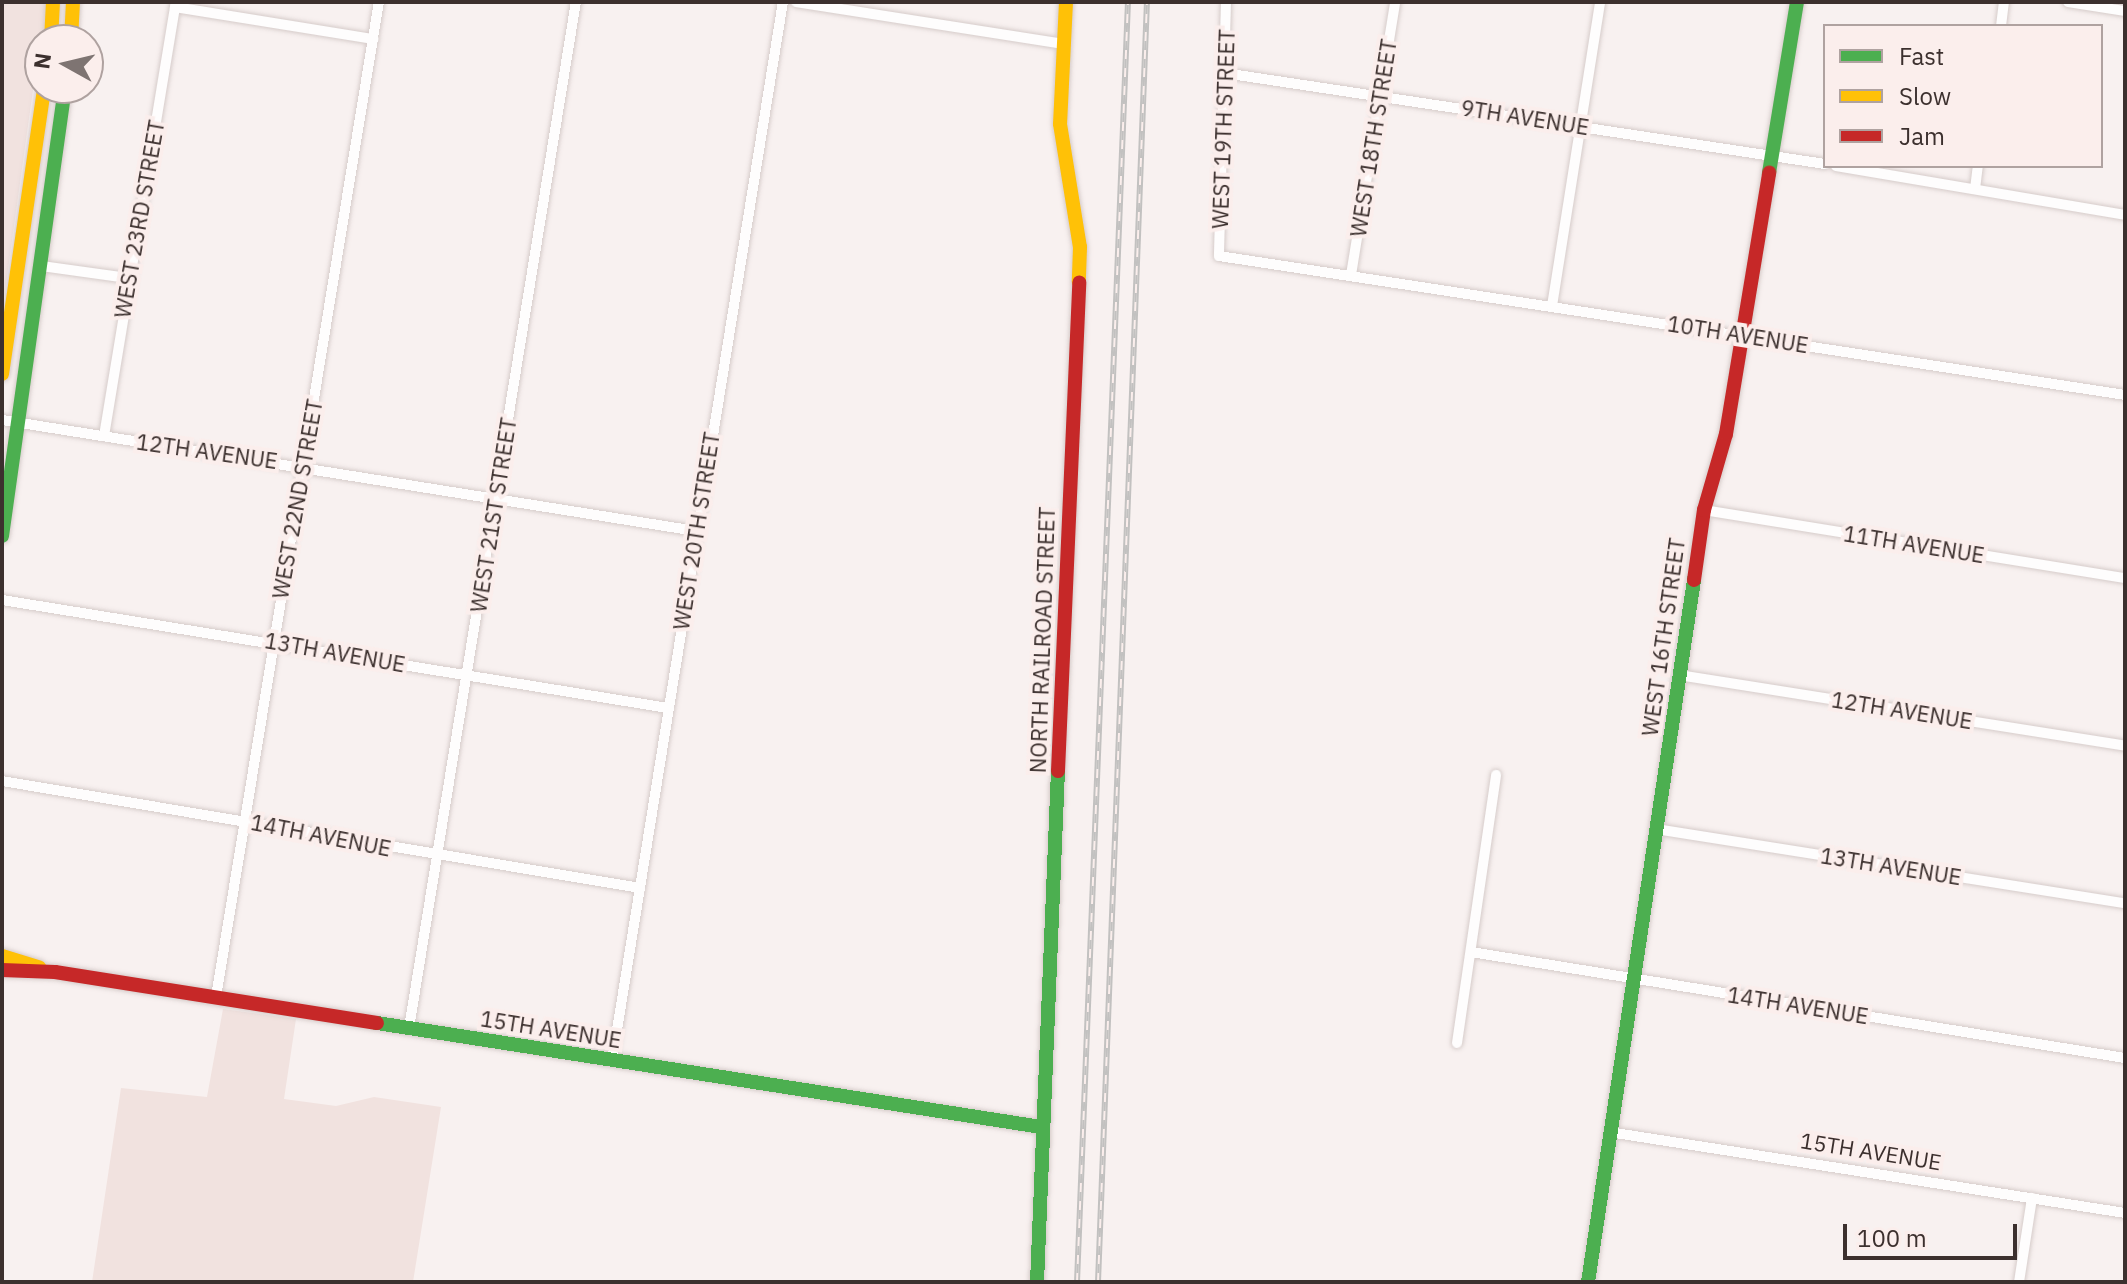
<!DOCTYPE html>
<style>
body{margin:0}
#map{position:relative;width:2127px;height:1284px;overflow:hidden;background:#f8f1f0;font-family:"IBM Plex Sans",sans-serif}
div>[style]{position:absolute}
.built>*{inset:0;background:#f1e2df}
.roads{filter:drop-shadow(0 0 2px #d6ccca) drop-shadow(0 0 2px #d6ccca)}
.street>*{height:10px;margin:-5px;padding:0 5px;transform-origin:5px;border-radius:5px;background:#fefdfd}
.fast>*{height:14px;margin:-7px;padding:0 7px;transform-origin:7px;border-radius:7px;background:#4caf50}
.slow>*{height:14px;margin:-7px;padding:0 7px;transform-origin:7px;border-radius:7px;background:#ffc107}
.jam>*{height:14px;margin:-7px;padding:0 7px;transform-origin:7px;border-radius:7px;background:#c62828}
.rail>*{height:6px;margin-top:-3px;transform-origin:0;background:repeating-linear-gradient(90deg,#fbeeec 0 9px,#c2c1c0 0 18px);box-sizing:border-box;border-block:2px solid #c2c1c0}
span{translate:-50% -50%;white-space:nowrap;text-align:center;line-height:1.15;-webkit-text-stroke:8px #fbeeec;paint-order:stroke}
.street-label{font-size:22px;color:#3c302e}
.frame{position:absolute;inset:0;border:4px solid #3c302e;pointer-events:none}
.legend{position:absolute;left:1823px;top:24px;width:280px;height:144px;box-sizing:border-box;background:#fbeeec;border:2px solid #afa2a0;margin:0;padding:10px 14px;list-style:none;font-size:24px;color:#3c302e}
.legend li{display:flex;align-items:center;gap:16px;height:40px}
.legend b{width:40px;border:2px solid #afa2a0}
.north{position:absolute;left:24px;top:24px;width:80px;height:80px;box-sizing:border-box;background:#fbeeec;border:2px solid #afa2a0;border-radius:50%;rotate:278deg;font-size:22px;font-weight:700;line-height:32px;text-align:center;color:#3c302e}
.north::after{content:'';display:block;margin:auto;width:28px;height:36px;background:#7e7472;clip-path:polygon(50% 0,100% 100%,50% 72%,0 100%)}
.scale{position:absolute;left:1843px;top:1224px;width:174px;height:36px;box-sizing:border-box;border:4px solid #3c302e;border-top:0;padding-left:10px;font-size:24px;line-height:28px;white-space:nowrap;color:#3c302e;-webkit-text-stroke:6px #fbeeec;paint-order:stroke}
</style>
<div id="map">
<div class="built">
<div style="clip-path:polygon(2px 2px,53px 2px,40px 40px,2px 312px)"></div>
<div style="clip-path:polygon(223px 1009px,296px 1019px,284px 1099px,336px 1106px,374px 1097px,441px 1107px,413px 1282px,92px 1282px,121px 1088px,207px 1097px)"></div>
</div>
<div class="roads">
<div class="street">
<div style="left:796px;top:2px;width:271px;rotate:8.9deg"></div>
<div style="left:1226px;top:2px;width:254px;rotate:91.6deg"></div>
<div style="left:1219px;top:256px;width:917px;rotate:8.72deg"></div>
<div style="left:2068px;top:2px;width:58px;rotate:9deg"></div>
<div style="left:175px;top:7px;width:201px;rotate:9.2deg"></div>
<div style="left:2001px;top:26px;width:24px;rotate:-83deg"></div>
<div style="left:1224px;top:73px;width:608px;rotate:8.61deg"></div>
<div style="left:1836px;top:166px;width:293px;rotate:9.6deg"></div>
<div style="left:1975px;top:189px;width:23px;rotate:-83deg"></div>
<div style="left:41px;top:266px;width:88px;rotate:7.9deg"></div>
<div style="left:1351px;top:275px;width:277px;rotate:-80.8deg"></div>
<div style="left:1552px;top:306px;width:308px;rotate:-81deg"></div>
<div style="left:2px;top:420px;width:703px;rotate:9.09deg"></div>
<div style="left:104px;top:436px;width:440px;rotate:-80.6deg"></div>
<div style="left:1704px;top:510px;width:426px;rotate:9.2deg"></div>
<div style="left:2px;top:600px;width:675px;rotate:9.21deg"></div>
<div style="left:1679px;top:675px;width:452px;rotate:9deg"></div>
<div style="left:2px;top:781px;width:647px;rotate:9.52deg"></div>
<div style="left:1656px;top:829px;width:475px;rotate:9deg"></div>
<div style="left:1471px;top:952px;width:663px;rotate:9.21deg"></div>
<div style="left:216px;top:997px;width:1008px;rotate:-80.7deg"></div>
<div style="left:409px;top:1028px;width:1040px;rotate:-80.76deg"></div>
<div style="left:1457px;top:1043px;width:271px;rotate:-81.7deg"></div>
<div style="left:612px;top:1061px;width:1073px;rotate:-80.83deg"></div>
<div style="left:1609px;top:1132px;width:522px;rotate:8.92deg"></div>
<div style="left:2019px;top:1282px;width:85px;rotate:-81.2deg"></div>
</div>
<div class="fast">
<div style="left:1769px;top:173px;width:173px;rotate:-80.7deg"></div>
<div style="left:2px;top:536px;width:452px;rotate:-82deg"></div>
<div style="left:377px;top:1023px;width:672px;rotate:8.9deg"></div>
<div style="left:1037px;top:1282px;width:511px;rotate:-87.65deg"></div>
<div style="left:1588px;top:1282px;width:710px;rotate:-81.41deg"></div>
</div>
<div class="slow">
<div style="left:1066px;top:2px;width:122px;rotate:92.8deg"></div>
<div style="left:1060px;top:124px;width:125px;rotate:80.8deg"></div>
<div style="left:1080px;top:247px;width:35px;rotate:92deg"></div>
<div style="left:51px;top:40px;width:38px;rotate:-87deg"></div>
<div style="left:71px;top:40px;width:38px;rotate:-87deg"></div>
<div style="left:2px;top:374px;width:289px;rotate:-81.6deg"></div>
<div style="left:2px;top:956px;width:39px;rotate:17deg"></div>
</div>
<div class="jam">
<div style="left:1694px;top:580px;width:71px;rotate:-81.9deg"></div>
<div style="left:1704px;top:510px;width:79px;rotate:-73.9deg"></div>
<div style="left:1726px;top:434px;width:265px;rotate:-80.6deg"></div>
<div style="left:1058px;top:771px;width:489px;rotate:-87.5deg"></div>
<div style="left:2px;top:970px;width:53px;rotate:2.2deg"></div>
<div style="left:55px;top:972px;width:326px;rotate:9deg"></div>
</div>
</div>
<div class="rail">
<div style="left:1077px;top:1282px;width:1281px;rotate:-87.72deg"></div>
<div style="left:1098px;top:1282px;width:1281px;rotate:-87.81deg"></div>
</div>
<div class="street-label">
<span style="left:1525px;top:117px;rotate:9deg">9TH AVENUE</span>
<span style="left:1223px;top:129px;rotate:-88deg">WEST 19TH STREET</span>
<span style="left:1373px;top:138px;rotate:-81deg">WEST 18TH STREET</span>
<span style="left:139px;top:219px;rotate:-80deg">WEST 23RD STREET</span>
<span style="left:1738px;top:334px;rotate:9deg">10TH AVENUE</span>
<span style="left:207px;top:451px;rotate:8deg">12TH AVENUE</span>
<span style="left:297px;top:499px;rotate:-80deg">WEST 22ND STREET</span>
<span style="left:493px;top:515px;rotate:-81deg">WEST 21ST STREET</span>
<span style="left:696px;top:531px;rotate:-81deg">WEST 20TH STREET</span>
<span style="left:1914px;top:544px;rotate:9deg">11TH AVENUE</span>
<span style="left:1663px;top:637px;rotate:-82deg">WEST 16TH STREET</span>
<span style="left:1042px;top:640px;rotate:-88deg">NORTH RAILROAD STREET</span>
<span style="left:335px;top:652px;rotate:10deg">13TH AVENUE</span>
<span style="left:1902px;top:710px;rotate:9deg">12TH AVENUE</span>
<span style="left:321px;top:835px;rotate:11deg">14TH AVENUE</span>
<span style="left:1891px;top:866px;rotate:9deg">13TH AVENUE</span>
<span style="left:1798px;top:1005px;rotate:9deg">14TH AVENUE</span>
<span style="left:551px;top:1029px;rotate:9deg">15TH AVENUE</span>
<span style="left:1871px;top:1151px;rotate:9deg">15TH AVENUE</span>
</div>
<div class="frame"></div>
<ul class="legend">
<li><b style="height:10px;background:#4caf50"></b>Fast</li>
<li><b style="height:10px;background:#ffc107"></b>Slow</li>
<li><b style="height:10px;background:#c62828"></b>Jam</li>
</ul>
<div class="north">N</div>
<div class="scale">100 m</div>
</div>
